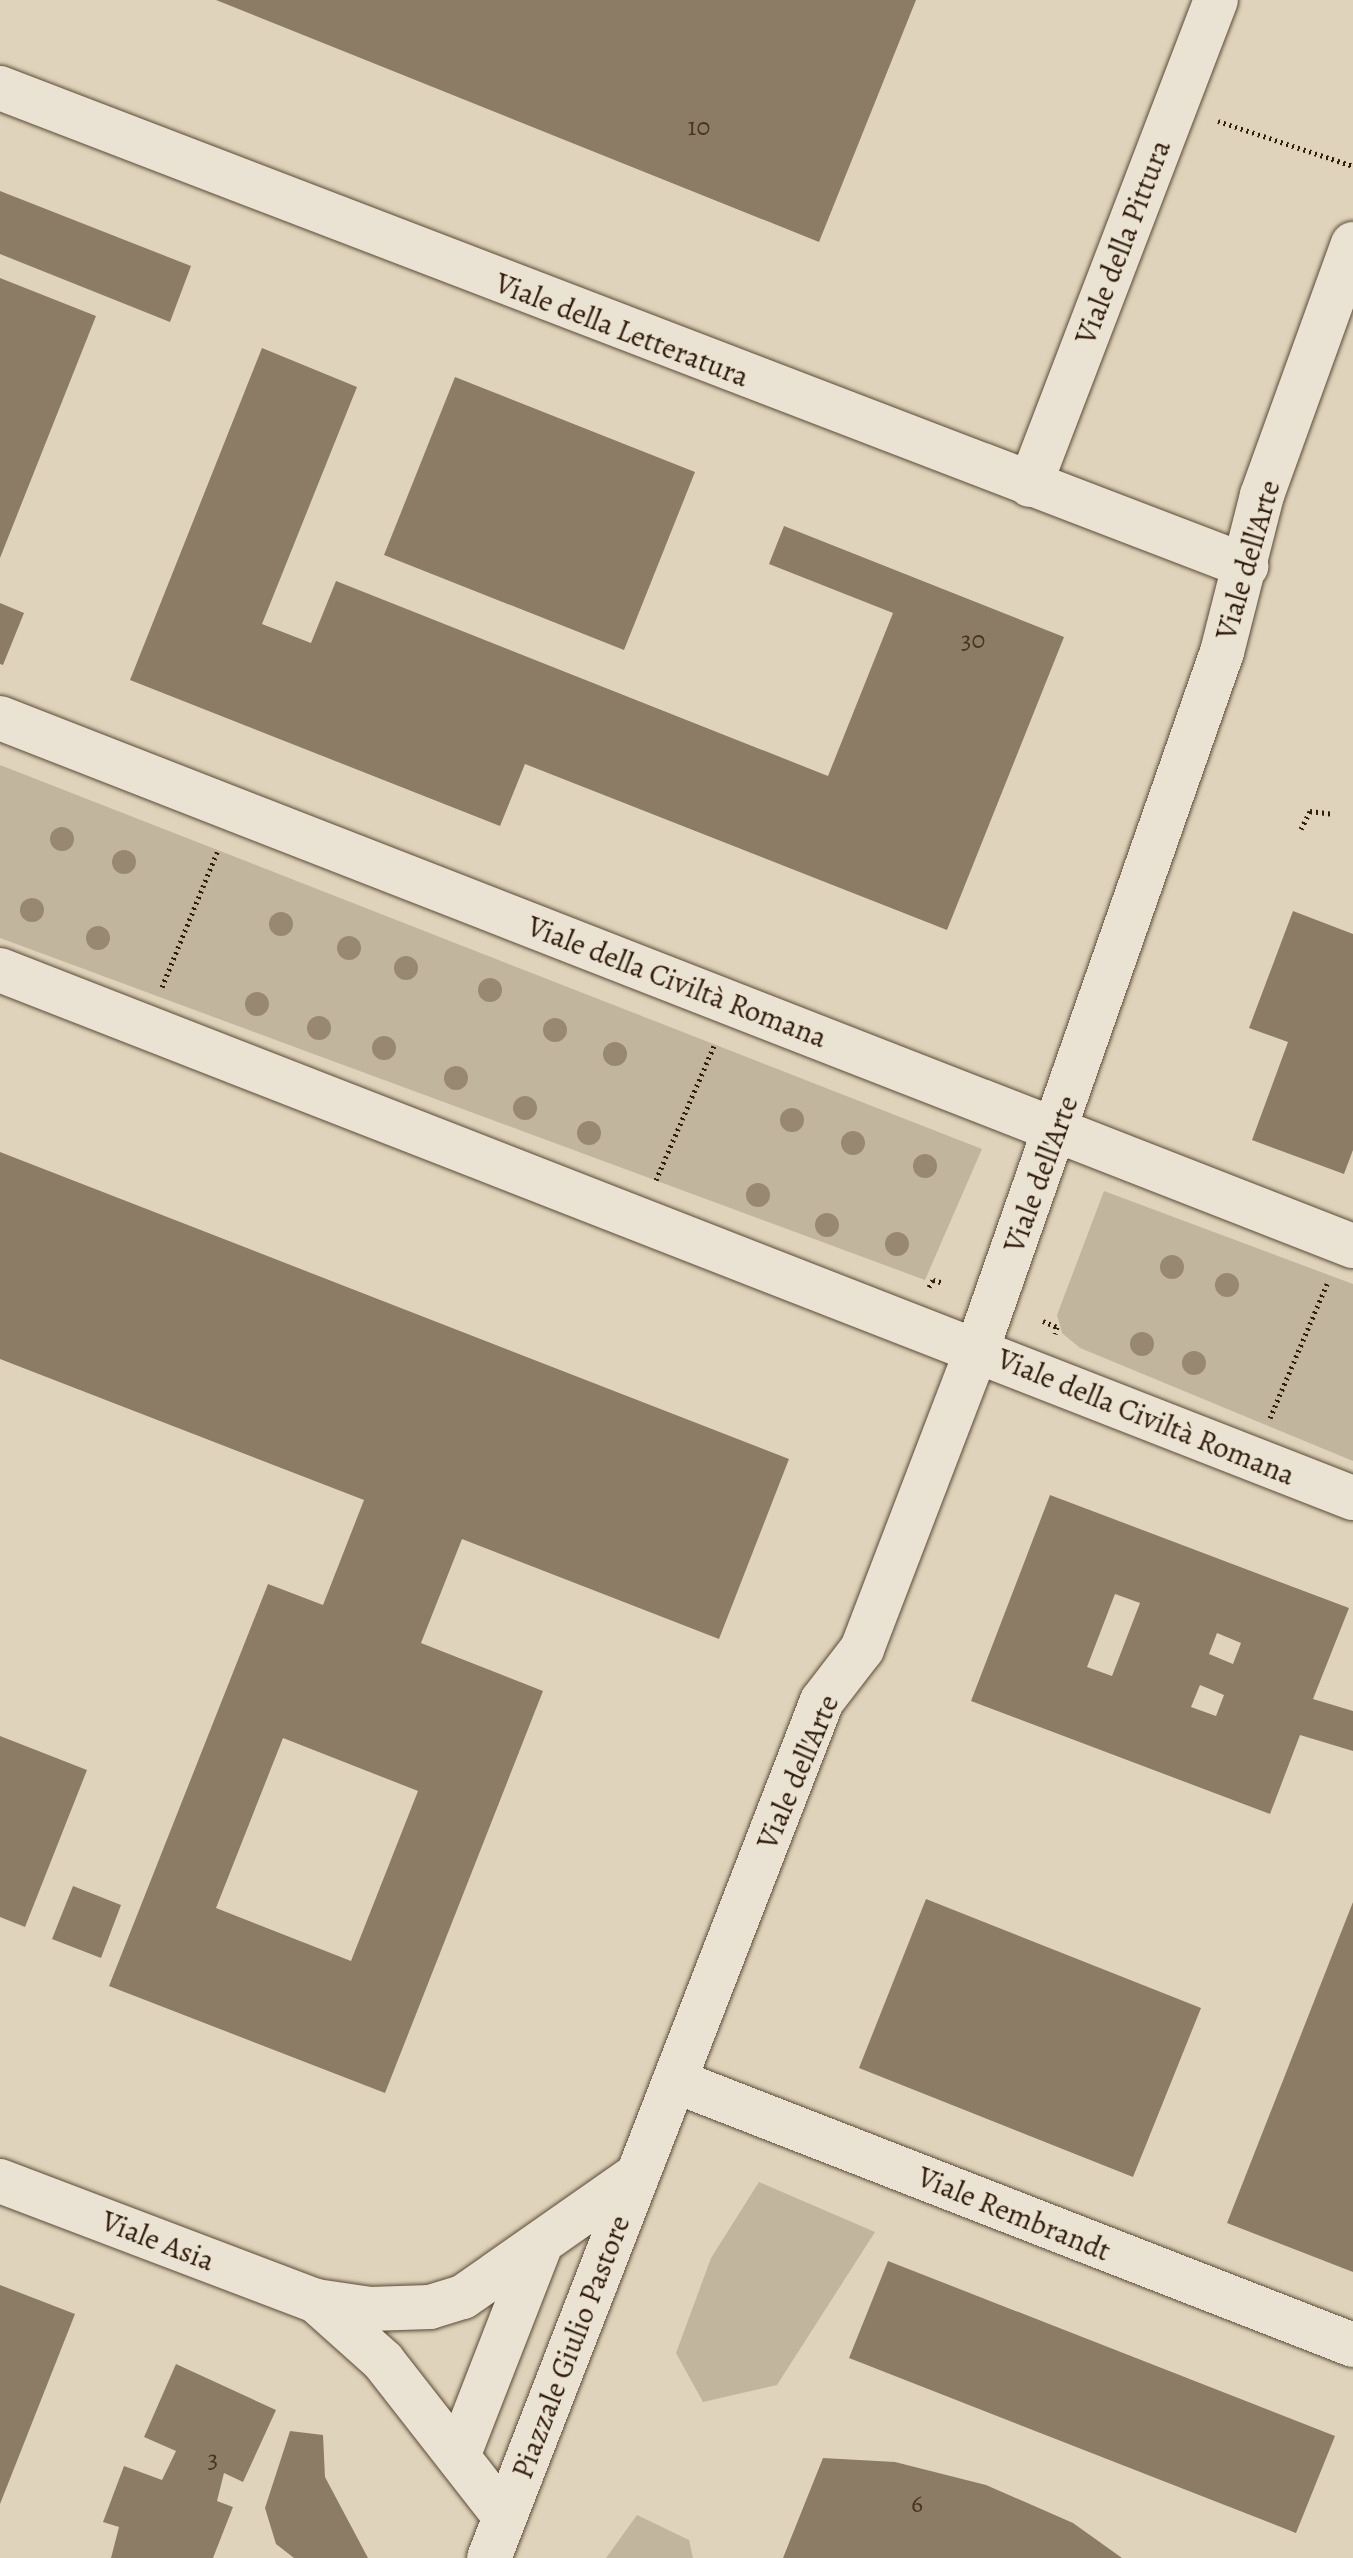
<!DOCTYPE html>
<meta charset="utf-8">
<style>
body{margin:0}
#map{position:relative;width:1353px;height:2558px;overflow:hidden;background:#dfd4bb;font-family:Alegreya,serif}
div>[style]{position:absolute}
.green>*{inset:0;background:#c2b59d}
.building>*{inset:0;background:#8c7c66}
.path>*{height:5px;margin-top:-2.5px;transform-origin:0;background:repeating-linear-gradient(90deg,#321c0a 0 2px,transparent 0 6px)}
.roads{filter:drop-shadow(0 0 2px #5d4a36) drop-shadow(0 0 2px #5d4a36)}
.minor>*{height:44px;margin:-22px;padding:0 22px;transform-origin:22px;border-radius:22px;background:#eae3d3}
.trees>*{width:24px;height:24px;margin:-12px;border-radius:50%;background:#988872}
span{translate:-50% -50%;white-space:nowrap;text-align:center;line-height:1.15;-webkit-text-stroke:6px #eae3d3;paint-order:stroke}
.number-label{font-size:26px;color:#483421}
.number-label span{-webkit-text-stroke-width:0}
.street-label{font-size:30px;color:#321c0a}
</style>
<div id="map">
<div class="green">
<div style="clip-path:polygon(0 765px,982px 1149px,925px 1280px,0 938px)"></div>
<div style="clip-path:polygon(1104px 1191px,1353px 1284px,1353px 1461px,1080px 1348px,1062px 1333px,1057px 1315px)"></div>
<div style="clip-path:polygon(759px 2182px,875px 2232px,777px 2385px,703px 2402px,676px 2353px,711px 2258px)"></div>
<div style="clip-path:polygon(637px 2515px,689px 2540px,693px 2558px,606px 2558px)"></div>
</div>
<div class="building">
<div style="clip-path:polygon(216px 0,916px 0,819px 242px)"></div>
<div style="clip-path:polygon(0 191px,191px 266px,170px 322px,0 254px)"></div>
<div style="clip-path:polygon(0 278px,96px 316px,0 558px)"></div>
<div style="clip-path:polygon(262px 348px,357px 387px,262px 624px,311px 643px,336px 581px,828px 776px,893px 613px,769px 564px,784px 526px,1064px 637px,947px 930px,525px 764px,500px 826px,130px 680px)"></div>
<div style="clip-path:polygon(455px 377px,695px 472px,624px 650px,384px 555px)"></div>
<div style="clip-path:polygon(0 603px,24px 613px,3px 665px,0 664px)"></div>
<div style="clip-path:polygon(1293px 911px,1353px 934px,1353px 1150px,1344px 1174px,1252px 1140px,1288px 1042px,1249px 1028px)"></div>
<div style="clip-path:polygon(evenodd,0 1152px,789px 1459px,719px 1639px,462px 1539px,421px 1643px,543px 1691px,385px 2093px,109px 1986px,268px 1584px,323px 1605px,364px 1500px,0 1359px,0 1152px,283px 1738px,418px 1791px,351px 1961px,216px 1908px,283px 1738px)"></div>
<div style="clip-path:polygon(evenodd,1050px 1495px,1349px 1608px,1313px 1699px,1353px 1711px,1353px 1751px,1300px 1735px,1270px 1814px,971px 1701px,1050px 1495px,1115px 1594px,1140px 1603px,1112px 1676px,1087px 1667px,1115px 1594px,1050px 1495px,1217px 1633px,1241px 1643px,1233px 1664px,1209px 1654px,1217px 1633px,1050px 1495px,1200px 1685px,1224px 1695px,1216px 1716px,1191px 1707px,1200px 1685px)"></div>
<div style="clip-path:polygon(0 1736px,87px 1770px,25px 1927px,0 1917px)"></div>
<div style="clip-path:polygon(73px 1886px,121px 1905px,101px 1958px,52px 1939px)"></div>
<div style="clip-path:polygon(926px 1899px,1201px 2008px,1133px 2177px,859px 2068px)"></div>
<div style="clip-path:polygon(1353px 1902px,1353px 2272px,1227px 2223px)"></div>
<div style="clip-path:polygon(888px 2261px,1335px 2436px,1296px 2533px,849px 2358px)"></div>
<div style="clip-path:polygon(0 2285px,75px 2314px,0 2504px)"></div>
<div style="clip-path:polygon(176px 2364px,276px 2410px,243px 2482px,224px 2473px,217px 2501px,233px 2507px,213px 2558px,111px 2558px,119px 2527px,103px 2522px,124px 2466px,162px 2480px,176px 2451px,144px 2437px)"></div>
<div style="clip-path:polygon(290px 2431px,323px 2435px,325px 2477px,368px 2558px,294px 2558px,276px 2544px,265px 2508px)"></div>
<div style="clip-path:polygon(823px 2458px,895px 2462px,986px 2485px,1073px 2523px,1122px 2558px,783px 2558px)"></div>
</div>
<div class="path">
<div style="left:1218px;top:121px;width:142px;rotate:18.4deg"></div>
<div style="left:1301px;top:829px;width:20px;rotate:-63deg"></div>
<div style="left:1310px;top:811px;width:24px;rotate:7deg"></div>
<div style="left:162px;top:987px;width:146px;rotate:-67.8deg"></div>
<div style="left:656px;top:1180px;width:146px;rotate:-66.6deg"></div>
<div style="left:929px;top:1287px;width:8px;rotate:-60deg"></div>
<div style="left:933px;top:1280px;width:11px;rotate:15deg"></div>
<div style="left:1043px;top:1321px;width:15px;rotate:23deg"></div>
<div style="left:1057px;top:1327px;width:7px;rotate:106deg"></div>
<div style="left:1270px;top:1418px;width:146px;rotate:-67deg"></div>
</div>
<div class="roads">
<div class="minor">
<div style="left:0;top:88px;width:1335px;rotate:20.99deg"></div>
<div style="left:1030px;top:485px;width:519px;rotate:-69.02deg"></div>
<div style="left:0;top:718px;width:1452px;rotate:21.32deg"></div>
<div style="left:0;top:970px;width:1452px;rotate:21.32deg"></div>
<div style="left:675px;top:2081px;width:728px;rotate:21.27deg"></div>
<div style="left:0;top:2181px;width:338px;rotate:20.8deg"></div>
<div style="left:316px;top:2301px;width:55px;rotate:8.4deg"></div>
<div style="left:370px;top:2309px;width:60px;rotate:-1.9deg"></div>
<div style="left:430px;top:2307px;width:34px;rotate:-17deg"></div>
<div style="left:463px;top:2297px;width:211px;rotate:-35deg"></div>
<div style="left:316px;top:2301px;width:90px;rotate:41.8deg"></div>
<div style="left:383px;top:2361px;width:198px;rotate:52deg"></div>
<div style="left:459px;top:2454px;width:220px;rotate:-68.7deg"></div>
<div style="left:489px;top:2558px;width:919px;rotate:-68.77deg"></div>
<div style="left:822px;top:1701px;width:66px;rotate:-52.4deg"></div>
<div style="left:862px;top:1649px;width:320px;rotate:-69deg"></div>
<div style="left:977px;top:1350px;width:740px;rotate:-70.66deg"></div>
<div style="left:1222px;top:652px;width:162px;rotate:-75.7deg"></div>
<div style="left:1262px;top:495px;width:267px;rotate:-70.1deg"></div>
</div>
</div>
<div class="trees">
<div style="left:62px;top:839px"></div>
<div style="left:124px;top:862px"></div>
<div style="left:32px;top:910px"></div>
<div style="left:281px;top:924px"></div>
<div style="left:98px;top:938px"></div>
<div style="left:349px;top:948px"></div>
<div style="left:406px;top:968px"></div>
<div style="left:490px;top:990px"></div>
<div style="left:257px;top:1004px"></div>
<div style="left:319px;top:1028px"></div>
<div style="left:555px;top:1030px"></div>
<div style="left:384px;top:1048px"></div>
<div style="left:615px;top:1054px"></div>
<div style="left:456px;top:1078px"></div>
<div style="left:525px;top:1108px"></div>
<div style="left:792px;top:1120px"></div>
<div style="left:589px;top:1133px"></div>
<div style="left:853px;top:1143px"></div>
<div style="left:925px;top:1166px"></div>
<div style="left:758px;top:1195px"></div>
<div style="left:827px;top:1225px"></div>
<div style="left:897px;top:1244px"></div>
<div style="left:1172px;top:1267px"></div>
<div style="left:1227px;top:1285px"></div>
<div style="left:1142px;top:1344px"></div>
<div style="left:1194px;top:1363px"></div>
</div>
<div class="number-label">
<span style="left:699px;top:127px">10</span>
<span style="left:973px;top:640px">30</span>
<span style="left:213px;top:2459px">3</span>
<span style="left:917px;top:2504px">6</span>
</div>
<div class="street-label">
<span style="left:1123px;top:242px;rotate:-69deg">Viale della Pittura</span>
<span style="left:622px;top:330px;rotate:21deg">Viale della Letteratura</span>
<span style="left:1248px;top:560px;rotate:-74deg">Viale dell'Arte</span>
<span style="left:677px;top:982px;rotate:21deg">Viale della Civiltà Romana</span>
<span style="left:1041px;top:1174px;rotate:-70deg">Viale dell'Arte</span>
<span style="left:1146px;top:1417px;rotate:22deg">Viale della Civiltà Romana</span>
<span style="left:798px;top:1772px;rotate:-67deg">Viale dell'Arte</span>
<span style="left:1014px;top:2214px;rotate:22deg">Viale Rembrandt</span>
<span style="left:158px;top:2241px;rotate:21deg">Viale Asia</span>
<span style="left:571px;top:2347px;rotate:-69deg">Piazzale Giulio Pastore</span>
</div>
</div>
